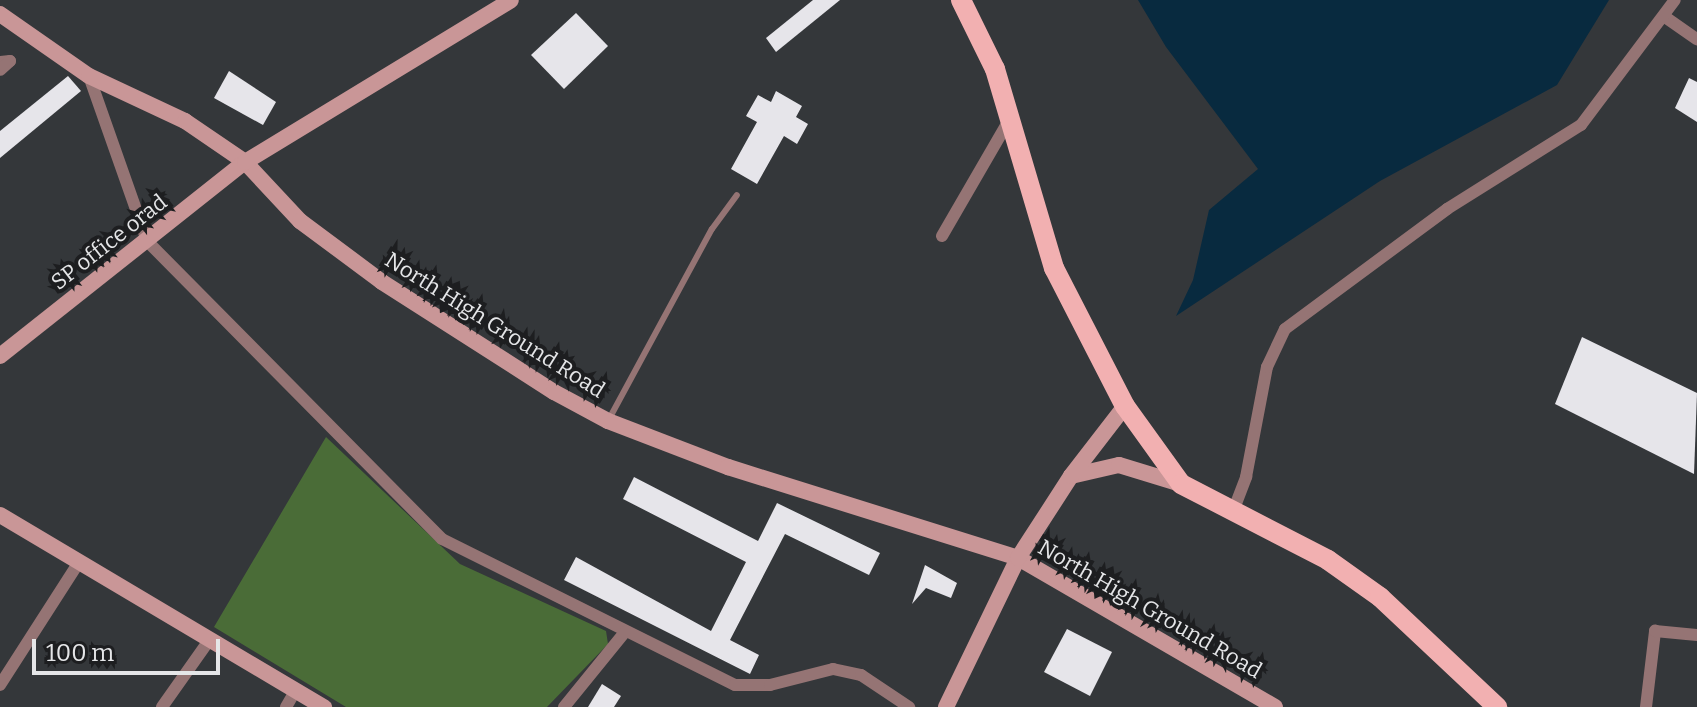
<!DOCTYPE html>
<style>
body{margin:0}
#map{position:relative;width:1697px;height:707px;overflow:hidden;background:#34373a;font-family:Bitter,serif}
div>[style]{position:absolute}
.green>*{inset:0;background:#4a6c37}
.water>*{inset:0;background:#082a3f}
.building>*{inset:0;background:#e6e5ea}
.lane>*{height:6px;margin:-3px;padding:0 3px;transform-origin:3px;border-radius:3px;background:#957474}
.street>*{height:12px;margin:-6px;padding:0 6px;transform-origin:6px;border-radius:6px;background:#957474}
.secondary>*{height:16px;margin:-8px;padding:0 8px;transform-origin:8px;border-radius:8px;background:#c99697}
.primary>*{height:20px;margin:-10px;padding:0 10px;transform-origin:10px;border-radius:10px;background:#f2b0b1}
span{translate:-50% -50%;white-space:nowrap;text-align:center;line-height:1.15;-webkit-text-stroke:8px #1d1e20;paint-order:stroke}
.street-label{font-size:22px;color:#e5e6e8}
.scale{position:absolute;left:32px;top:639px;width:188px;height:36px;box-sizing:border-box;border:4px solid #e5e6e8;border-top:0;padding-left:10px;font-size:24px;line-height:28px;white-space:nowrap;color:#e5e6e8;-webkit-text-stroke:6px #1d1e20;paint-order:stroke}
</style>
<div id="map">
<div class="green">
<div style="clip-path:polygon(326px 437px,460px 564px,606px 631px,608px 644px,547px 707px,346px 707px,214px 627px)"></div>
</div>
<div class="water">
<div style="clip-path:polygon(1138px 0,1609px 0,1557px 85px,1380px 181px,1176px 316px,1193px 280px,1209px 210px,1258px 169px,1166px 47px)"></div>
</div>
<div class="building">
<div style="clip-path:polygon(813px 0,840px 0,776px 52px,766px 38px)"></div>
<div style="clip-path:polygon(576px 13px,608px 46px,564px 89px,531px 55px)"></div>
<div style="clip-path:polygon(229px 71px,276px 102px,263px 125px,214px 98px)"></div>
<div style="clip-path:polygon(68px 76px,81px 91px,0 158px,0 131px)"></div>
<div style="clip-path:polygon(1689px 78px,1697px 82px,1697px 122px,1675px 108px)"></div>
<div style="clip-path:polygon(776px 91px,802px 106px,796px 117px,808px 124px,797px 144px,784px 136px,757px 184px,731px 169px,757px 122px,746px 116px,758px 95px,771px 102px)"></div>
<div style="clip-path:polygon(1582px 337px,1697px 393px,1694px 474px,1555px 404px)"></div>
<div style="clip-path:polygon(634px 477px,758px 541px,777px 503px,880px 553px,869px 575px,785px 534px,730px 640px,759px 655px,750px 674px,564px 580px,576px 557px,711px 631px,746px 562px,623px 499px)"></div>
<div style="clip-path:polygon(925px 565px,957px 583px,951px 598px,926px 588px,912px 604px)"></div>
<div style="clip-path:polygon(1067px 629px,1112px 652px,1090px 696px,1044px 672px)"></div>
<div style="clip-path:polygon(602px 684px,621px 696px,614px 707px,588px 707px)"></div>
</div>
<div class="lane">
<div style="left:608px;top:421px;width:218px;rotate:-61.6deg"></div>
<div style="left:712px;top:229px;width:42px;rotate:-53.7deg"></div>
</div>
<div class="street">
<div style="left:1665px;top:17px;width:39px;rotate:35deg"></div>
<div style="left:0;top:62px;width:10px;rotate:-6deg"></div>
<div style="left:10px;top:61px;width:13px;rotate:138deg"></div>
<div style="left:89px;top:76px;width:175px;rotate:70.6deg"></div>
<div style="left:147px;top:241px;width:419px;rotate:45.3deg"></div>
<div style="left:442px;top:539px;width:327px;rotate:26.5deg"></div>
<div style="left:735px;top:685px;width:35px"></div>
<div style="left:770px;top:685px;width:65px;rotate:-14.3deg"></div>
<div style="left:833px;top:669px;width:29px;rotate:12deg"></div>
<div style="left:861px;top:675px;width:58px;rotate:33.7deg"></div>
<div style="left:942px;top:236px;width:138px;rotate:-59.9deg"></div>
<div style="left:1232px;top:514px;width:40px;rotate:-69deg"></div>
<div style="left:1246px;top:477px;width:112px;rotate:-79.2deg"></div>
<div style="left:1267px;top:367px;width:42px;rotate:-64.7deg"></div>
<div style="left:1285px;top:329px;width:202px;rotate:-36.5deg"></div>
<div style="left:1447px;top:209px;width:158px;rotate:-32.1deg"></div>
<div style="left:1581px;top:125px;width:156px;rotate:-53.1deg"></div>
<div style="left:0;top:685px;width:146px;rotate:-57.3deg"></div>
<div style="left:162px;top:707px;width:83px;rotate:-54.8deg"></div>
<div style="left:286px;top:707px;width:20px;rotate:-60deg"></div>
<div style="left:564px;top:707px;width:97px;rotate:-50.9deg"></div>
<div style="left:1646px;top:707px;width:77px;rotate:-83.2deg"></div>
<div style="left:1655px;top:631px;width:42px;rotate:5.4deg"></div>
</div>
<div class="secondary">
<div style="left:0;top:14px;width:108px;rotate:34.9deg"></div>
<div style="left:89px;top:76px;width:106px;rotate:25.1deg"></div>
<div style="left:185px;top:121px;width:73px;rotate:34.3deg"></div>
<div style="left:245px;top:162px;width:81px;rotate:47deg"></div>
<div style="left:300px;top:221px;width:102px;rotate:36.6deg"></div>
<div style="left:382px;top:282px;width:204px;rotate:32.6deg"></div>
<div style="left:554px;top:392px;width:61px;rotate:28.2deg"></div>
<div style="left:608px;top:421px;width:129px;rotate:21deg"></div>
<div style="left:728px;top:467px;width:304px;rotate:17.4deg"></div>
<div style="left:1018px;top:558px;width:297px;rotate:30.1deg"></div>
<div style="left:0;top:356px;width:313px;rotate:-38.4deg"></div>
<div style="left:245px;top:162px;width:311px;rotate:-31.3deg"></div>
<div style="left:1071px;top:476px;width:49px;rotate:-12.9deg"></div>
<div style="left:1119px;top:465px;width:65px;rotate:17deg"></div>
<div style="left:0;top:515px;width:377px;rotate:30.7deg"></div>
<div style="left:946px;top:707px;width:165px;rotate:-64.2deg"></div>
<div style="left:1018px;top:558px;width:98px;rotate:-57.1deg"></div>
<div style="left:1071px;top:476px;width:88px;rotate:-52.4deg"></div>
</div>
<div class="primary">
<div style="left:961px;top:0;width:77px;rotate:63.8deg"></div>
<div style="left:995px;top:69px;width:208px;rotate:73.5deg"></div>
<div style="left:1054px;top:268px;width:155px;rotate:62.8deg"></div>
<div style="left:1125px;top:406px;width:96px;rotate:54.3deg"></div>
<div style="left:1181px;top:484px;width:165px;rotate:27.3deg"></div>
<div style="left:1328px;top:560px;width:64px;rotate:35.4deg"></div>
<div style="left:1380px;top:597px;width:161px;rotate:43.2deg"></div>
</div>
<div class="street-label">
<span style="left:109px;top:242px;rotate:-38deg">SP office orad</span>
<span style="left:495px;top:325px;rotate:32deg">North High Ground Road</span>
<span style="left:1150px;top:609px;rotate:30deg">North High Ground Road</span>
</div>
<div class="scale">100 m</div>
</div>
